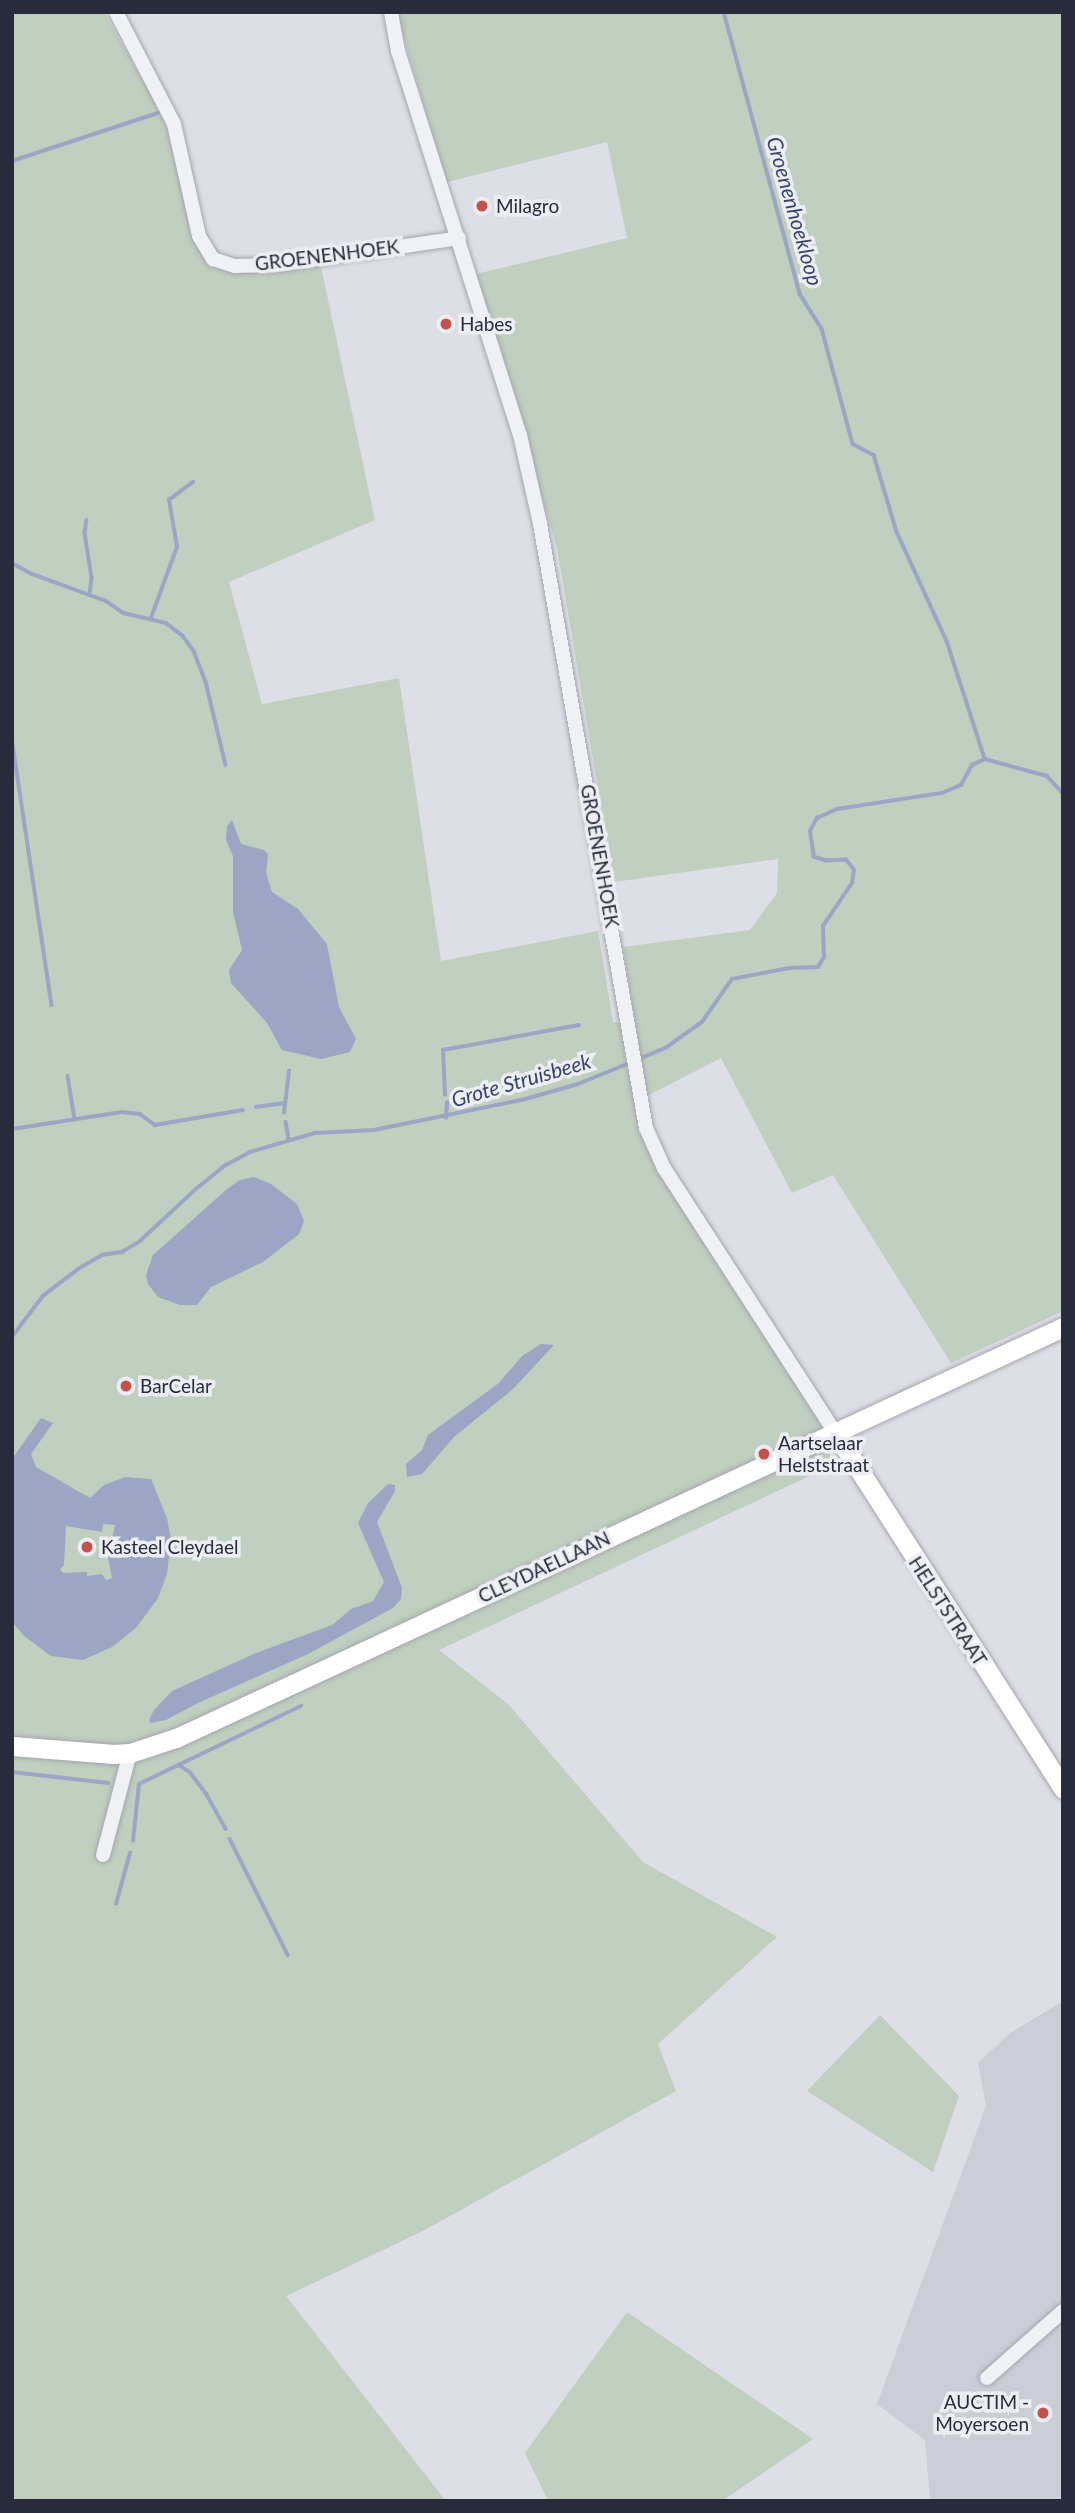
<!DOCTYPE html>
<style>
body{margin:0}
#map{position:relative;width:1075px;height:2513px;overflow:hidden;background:#dedfe6;font-family:Lato,sans-serif}
div>[style]{position:absolute}
.built>*{inset:0;background:#ccced7}
.green>*{inset:0;background:#c0cfbf}
.water>*{inset:0;background:#9ba6c4}
.stream>*{height:3.5px;margin:-1.75px;padding:0 1.75px;transform-origin:1.75px;border-radius:1.75px;background:#9ba6c4}
.roads{filter:drop-shadow(0 0 2px #a4a5af) drop-shadow(0 0 2px #a4a5af)}
.street>*{height:14px;margin:-7px;padding:0 7px;transform-origin:7px;border-radius:7px;background:#f0f1f5}
.secondary>*{height:19px;margin:-9.5px;padding:0 9.5px;transform-origin:9.5px;border-radius:9.5px;background:#fff}
.dots>*{width:19px;height:19px;translate:-50% -50%;box-sizing:border-box;border:4px solid #edeef4;border-radius:50%}
span{translate:-50% -50%;white-space:nowrap;text-align:center;line-height:1.15;-webkit-text-stroke:7px #edeef4;paint-order:stroke}
.poi-label{font-size:19px;color:#282b3b}
.left{translate:0 -50%;text-align:left}
.right{translate:-100% -50%;text-align:right}
.street-label{font-size:19px;color:#282b3b}
.water-label{font-size:21px;color:#36436c;font-style:italic}
.frame{position:absolute;inset:0;border:14px solid #282b3b;pointer-events:none}
</style>
<div id="map">
<div class="built">
<div style="clip-path:polygon(1063px 2001px,1063px 2501px,930px 2501px,925px 2440px,877px 2404px,986px 2106px,978px 2063px,1010px 2033px)"></div>
</div>
<div class="green">
<div style="clip-path:polygon(12px 12px,104px 12px,164px 118px,182px 190px,209px 263px,320px 262px,375px 520px,229px 582px,262px 704px,399px 678px,441px 961px,598px 931px,613px 1022px,621px 1022px,627px 1071px,630px 1071px,641px 1128px,816px 1408px,833px 1465px,439px 1650px,508px 1704px,643px 1862px,777px 1937px,658px 2044px,676px 2091px,423px 2231px,286px 2296px,446px 2501px,12px 2501px)"></div>
<div style="clip-path:polygon(396px 12px,1063px 12px,1063px 1311px,951px 1363px,833px 1175px,792px 1193px,721px 1058px,647px 1096px,623px 947px,750px 930px,777px 893px,778px 859px,614px 882px,557px 548px,476px 274px,627px 238px,607px 142px,447px 182px)"></div>
<div style="clip-path:polygon(880px 2015px,959px 2096px,933px 2172px,807px 2091px)"></div>
<div style="clip-path:polygon(627px 2312px,813px 2439px,722px 2501px,548px 2501px,525px 2453px)"></div>
</div>
<div class="water">
<div style="clip-path:polygon(232px 820px,241px 844px,264px 850px,268px 854px,266px 873px,272px 892px,298px 909px,327px 944px,339px 1007px,356px 1039px,350px 1052px,321px 1059px,282px 1050px,267px 1023px,231px 983px,229px 970px,242px 950px,233px 912px,233px 856px,226px 840px,227px 826px)"></div>
<div style="clip-path:polygon(254px 1177px,271px 1184px,297px 1204px,304px 1221px,299px 1234px,263px 1262px,211px 1287px,197px 1305px,180px 1305px,158px 1297px,148px 1284px,146px 1275px,153px 1255px,227px 1189px,240px 1180px)"></div>
<div style="clip-path:polygon(541px 1344px,554px 1345px,513px 1389px,454px 1437px,422px 1474px,407px 1477px,406px 1464px,422px 1450px,428px 1435px,499px 1383px,522px 1356px)"></div>
<div style="clip-path:polygon(evenodd,41px 1418px,53px 1423px,31px 1454px,36px 1467px,90px 1498px,104px 1485px,125px 1477px,151px 1479px,167px 1518px,171px 1539px,167px 1574px,158px 1598px,136px 1628px,112px 1647px,83px 1660px,51px 1656px,24px 1636px,12px 1622px,12px 1459px,41px 1418px,103px 1524px,115px 1525px,108px 1558px,112px 1578px,106px 1580px,102px 1574px,87px 1576px,87px 1572px,63px 1573px,60px 1569px,64px 1565px,66px 1526px,102px 1532px,103px 1524px)"></div>
<div style="clip-path:polygon(388px 1484px,395px 1485px,395px 1491px,377px 1522px,402px 1588px,401px 1599px,393px 1608px,308px 1654px,198px 1703px,166px 1720px,150px 1723px,149px 1720px,154px 1710px,172px 1691px,256px 1653px,332px 1625px,351px 1609px,373px 1601px,384px 1582px,358px 1523px,368px 1503px)"></div>
</div>
<div class="stream">
<div style="left:724px;top:12px;width:292px;rotate:74.9deg"></div>
<div style="left:800px;top:294px;width:41px;rotate:57.8deg"></div>
<div style="left:822px;top:329px;width:119px;rotate:74.9deg"></div>
<div style="left:853px;top:444px;width:24px;rotate:28deg"></div>
<div style="left:874px;top:455px;width:80px;rotate:73.4deg"></div>
<div style="left:897px;top:532px;width:120px;rotate:65.4deg"></div>
<div style="left:947px;top:641px;width:124px;rotate:72.1deg"></div>
<div style="left:12px;top:161px;width:154px;rotate:-18.2deg"></div>
<div style="left:87px;top:520px;width:13px;rotate:99deg"></div>
<div style="left:85px;top:533px;width:46px;rotate:81.2deg"></div>
<div style="left:92px;top:578px;width:16px;rotate:97deg"></div>
<div style="left:12px;top:563px;width:23px;rotate:29deg"></div>
<div style="left:32px;top:574px;width:79px;rotate:20deg"></div>
<div style="left:106px;top:601px;width:22px;rotate:34deg"></div>
<div style="left:124px;top:613px;width:43px;rotate:13.4deg"></div>
<div style="left:166px;top:623px;width:21px;rotate:37deg"></div>
<div style="left:183px;top:636px;width:19px;rotate:54deg"></div>
<div style="left:194px;top:651px;width:33px;rotate:69deg"></div>
<div style="left:206px;top:682px;width:85px;rotate:76.5deg"></div>
<div style="left:151px;top:618px;width:76px;rotate:-69.9deg"></div>
<div style="left:177px;top:547px;width:48px;rotate:-99.7deg"></div>
<div style="left:169px;top:500px;width:30px;rotate:-37deg"></div>
<div style="left:12px;top:738px;width:270px;rotate:81.5deg"></div>
<div style="left:639px;top:1059px;width:30px;rotate:-23deg"></div>
<div style="left:667px;top:1047px;width:43px;rotate:-35.5deg"></div>
<div style="left:702px;top:1022px;width:52px;rotate:-55.1deg"></div>
<div style="left:732px;top:979px;width:58px;rotate:-10.9deg"></div>
<div style="left:789px;top:968px;width:29px;rotate:-2deg"></div>
<div style="left:818px;top:967px;width:12px;rotate:-59deg"></div>
<div style="left:824px;top:957px;width:31px;rotate:-92deg"></div>
<div style="left:823px;top:926px;width:52px;rotate:-56deg"></div>
<div style="left:852px;top:883px;width:13px;rotate:-81deg"></div>
<div style="left:854px;top:870px;width:13px;rotate:-129deg"></div>
<div style="left:846px;top:860px;width:20px;rotate:177deg"></div>
<div style="left:826px;top:861px;width:13px;rotate:-162deg"></div>
<div style="left:814px;top:857px;width:26px;rotate:-99deg"></div>
<div style="left:810px;top:831px;width:15px;rotate:-62deg"></div>
<div style="left:817px;top:818px;width:22px;rotate:-24deg"></div>
<div style="left:837px;top:809px;width:106px;rotate:-8.7deg"></div>
<div style="left:942px;top:793px;width:21px;rotate:-23deg"></div>
<div style="left:961px;top:785px;width:23px;rotate:-61deg"></div>
<div style="left:972px;top:765px;width:14px;rotate:-25deg"></div>
<div style="left:985px;top:759px;width:64px;rotate:15.3deg"></div>
<div style="left:1047px;top:776px;width:23px;rotate:47deg"></div>
<div style="left:68px;top:1076px;width:44px;rotate:80.8deg"></div>
<div style="left:445px;top:1095px;width:45px;rotate:-92.5deg"></div>
<div style="left:443px;top:1050px;width:138px;rotate:-10.4deg"></div>
<div style="left:256px;top:1107px;width:27px;rotate:-8deg"></div>
<div style="left:284px;top:1113px;width:42px;rotate:-83.2deg"></div>
<div style="left:446px;top:1118px;width:15px;rotate:-86deg"></div>
<div style="left:286px;top:1122px;width:17px;rotate:80deg"></div>
<div style="left:12px;top:1129px;width:111px;rotate:-8.8deg"></div>
<div style="left:122px;top:1112px;width:18px;rotate:6deg"></div>
<div style="left:140px;top:1114px;width:19px;rotate:36deg"></div>
<div style="left:155px;top:1125px;width:89px;rotate:-9.7deg"></div>
<div style="left:12px;top:1337px;width:51px;rotate:-52.9deg"></div>
<div style="left:43px;top:1296px;width:44px;rotate:-37.6deg"></div>
<div style="left:78px;top:1269px;width:28px;rotate:-30deg"></div>
<div style="left:102px;top:1255px;width:20px;rotate:-9deg"></div>
<div style="left:122px;top:1252px;width:21px;rotate:-31deg"></div>
<div style="left:140px;top:1241px;width:76px;rotate:-42.9deg"></div>
<div style="left:196px;top:1189px;width:38px;rotate:-39deg"></div>
<div style="left:226px;top:1165px;width:27px;rotate:-28deg"></div>
<div style="left:250px;top:1152px;width:68px;rotate:-16.3deg"></div>
<div style="left:315px;top:1133px;width:59px;rotate:-2.9deg"></div>
<div style="left:374px;top:1130px;width:151px;rotate:-11.5deg"></div>
<div style="left:522px;top:1100px;width:58px;rotate:-15.9deg"></div>
<div style="left:578px;top:1084px;width:58px;rotate:-22.2deg"></div>
<div style="left:179px;top:1765px;width:13px;rotate:32deg"></div>
<div style="left:190px;top:1772px;width:26px;rotate:53deg"></div>
<div style="left:206px;top:1793px;width:41px;rotate:60.9deg"></div>
<div style="left:12px;top:1772px;width:97px;rotate:6.5deg"></div>
<div style="left:230px;top:1839px;width:130px;rotate:63.4deg"></div>
<div style="left:133px;top:1841px;width:57px;rotate:-84deg"></div>
<div style="left:139px;top:1784px;width:180px;rotate:-25.7deg"></div>
<div style="left:116px;top:1904px;width:53px;rotate:-74.6deg"></div>
</div>
<div class="roads">
<div class="street">
<div style="left:116px;top:12px;width:126px;rotate:62.6deg"></div>
<div style="left:174px;top:124px;width:115px;rotate:77.4deg"></div>
<div style="left:199px;top:236px;width:27px;rotate:59deg"></div>
<div style="left:213px;top:259px;width:23px;rotate:18deg"></div>
<div style="left:235px;top:266px;width:40px;rotate:-1.4deg"></div>
<div style="left:275px;top:265px;width:186px;rotate:-8.3deg"></div>
<div style="left:391px;top:12px;width:40px;rotate:80deg"></div>
<div style="left:398px;top:51px;width:403px;rotate:72.4deg"></div>
<div style="left:520px;top:435px;width:91px;rotate:77.3deg"></div>
<div style="left:540px;top:524px;width:613px;rotate:80.05deg"></div>
<div style="left:646px;top:1128px;width:44px;rotate:65.8deg"></div>
<div style="left:664px;top:1168px;width:315px;rotate:57.1deg"></div>
<div style="left:103px;top:1855px;width:106px;rotate:-75.2deg"></div>
<div style="left:987px;top:2378px;width:101px;rotate:-41.4deg"></div>
</div>
<div class="secondary">
<div style="left:835px;top:1432px;width:424px;rotate:57.4deg"></div>
<div style="left:12px;top:1746px;width:102px;rotate:4.5deg"></div>
<div style="left:114px;top:1754px;width:16px;rotate:-4deg"></div>
<div style="left:130px;top:1753px;width:48px;rotate:-18.1deg"></div>
<div style="left:176px;top:1738px;width:978px;rotate:-24.86deg"></div>
</div>
</div>
<div class="dots">
<div style="left:482px;top:206px;background:#c2534c"></div>
<div style="left:446px;top:324px;background:#c2534c"></div>
<div style="left:126px;top:1386px;background:#c2534c"></div>
<div style="left:764px;top:1454px;background:#c2534c"></div>
<div style="left:87px;top:1547px;background:#c2534c"></div>
<div style="left:1043px;top:2413px;background:#c2534c"></div>
</div>
<div class="poi-label">
<span class="left" style="left:496px;top:206px">Milagro</span>
<span class="left" style="left:460px;top:324px">Habes</span>
<span class="left" style="left:140px;top:1386px">BarCelar</span>
<span class="left" style="left:778px;top:1454px">Aartselaar<br>Helststraat</span>
<span class="left" style="left:101px;top:1547px">Kasteel Cleydael</span>
<span class="right" style="left:1029px;top:2413px">AUCTIM -<br>Moyersoen</span>
</div>
<div class="street-label">
<span style="left:327px;top:255px;rotate:-7deg">GROENENHOEK</span>
<span style="left:600px;top:856px;rotate:80deg">GROENENHOEK</span>
<span style="left:544px;top:1567px;rotate:-25deg">CLEYDAELLAAN</span>
<span style="left:948px;top:1611px;rotate:57deg">HELSTSTRAAT</span>
</div>
<div class="water-label">
<span style="left:795px;top:211px;rotate:74deg">Groenenhoekloop</span>
<span style="left:521px;top:1080px;rotate:-16deg">Grote Struisbeek</span>
</div>
<div class="frame"></div>
</div>
